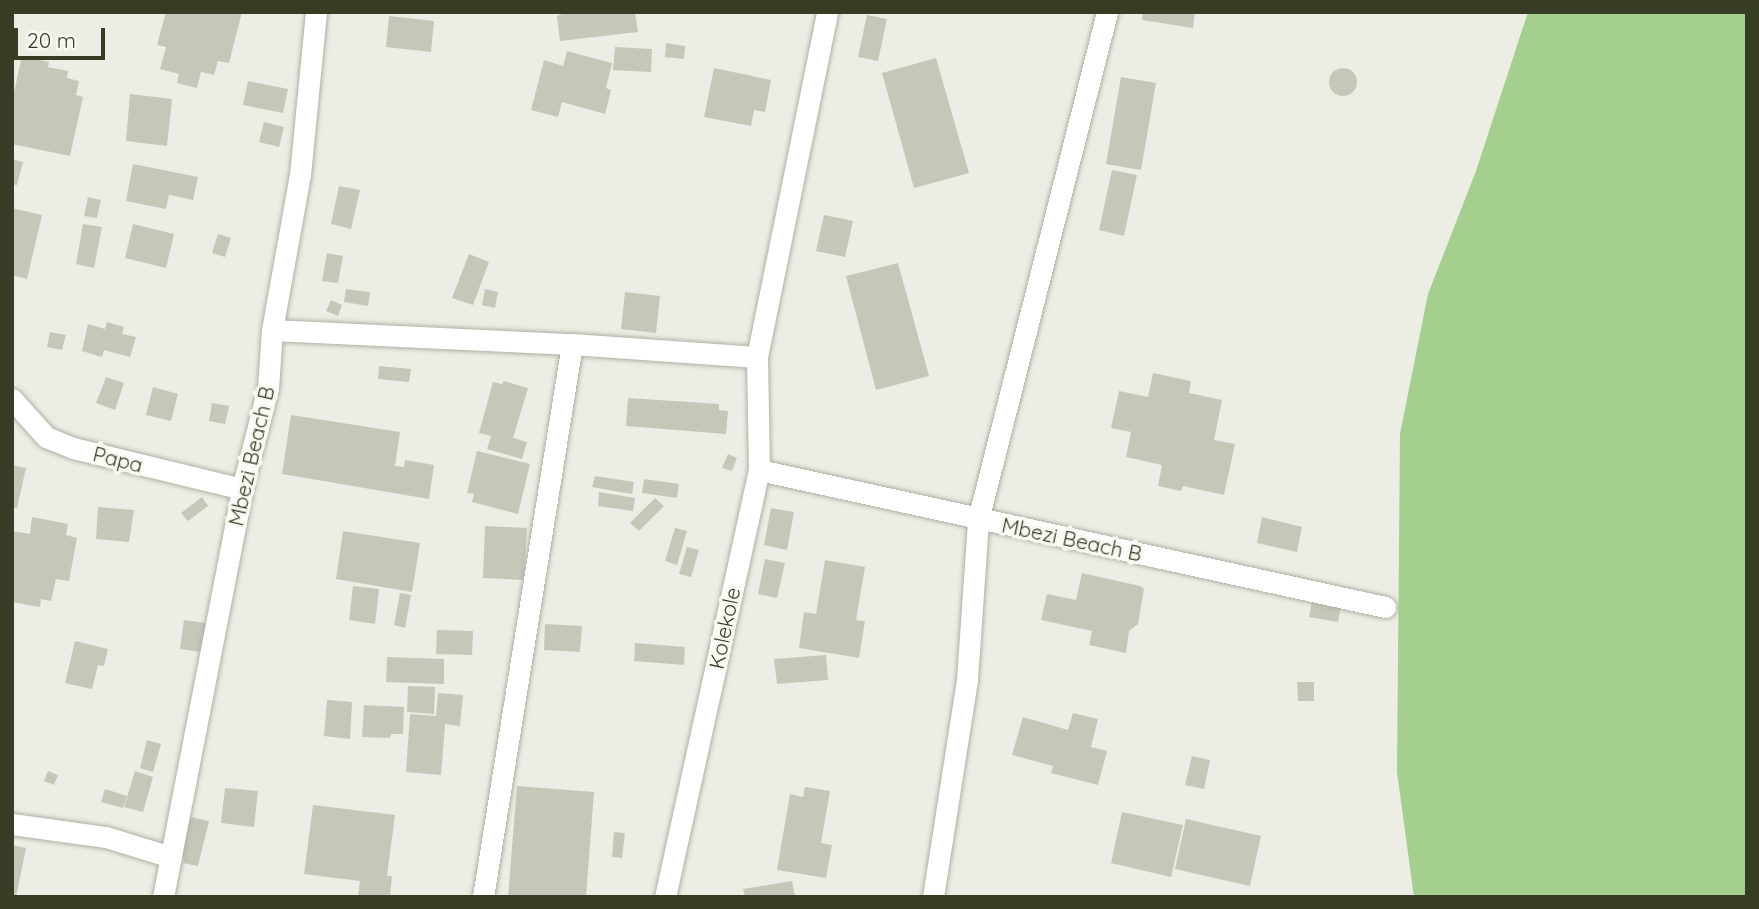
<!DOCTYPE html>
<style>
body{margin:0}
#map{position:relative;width:1759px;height:909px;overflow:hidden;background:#ecede4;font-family:Quicksand,sans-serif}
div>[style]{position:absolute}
.water>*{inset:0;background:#a4cf8e}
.building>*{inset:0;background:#c7c7b9}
.round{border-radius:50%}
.roads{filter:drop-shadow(0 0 2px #aeb1a3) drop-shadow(0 0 2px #aeb1a3)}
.minor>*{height:21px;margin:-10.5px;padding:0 10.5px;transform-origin:10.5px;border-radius:10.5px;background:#fff}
span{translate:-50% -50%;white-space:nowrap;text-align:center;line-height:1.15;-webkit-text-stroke:7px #f9f9f4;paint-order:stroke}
.street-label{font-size:21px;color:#373d24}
.frame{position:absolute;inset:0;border:14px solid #373d24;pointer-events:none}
.scale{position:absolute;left:14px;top:28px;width:91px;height:32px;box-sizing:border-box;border:4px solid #373d24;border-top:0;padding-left:9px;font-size:21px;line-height:24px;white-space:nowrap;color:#373d24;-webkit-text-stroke:5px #f9f9f4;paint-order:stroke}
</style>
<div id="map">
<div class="water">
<div style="clip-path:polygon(1528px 12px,1747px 12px,1747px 897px,1414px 897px,1397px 772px,1400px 434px,1428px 294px,1476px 171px)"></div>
</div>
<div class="building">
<div style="clip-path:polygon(166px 12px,242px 12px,229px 63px,218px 61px,214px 75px,201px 72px,197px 88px,177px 83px,179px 74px,160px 69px,166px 47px,157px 45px)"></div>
<div style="clip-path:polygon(567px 12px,635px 12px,638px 32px,560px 41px,557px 16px)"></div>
<div style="clip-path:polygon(1143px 12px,1195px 12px,1193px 28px,1142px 20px)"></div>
<div style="clip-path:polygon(867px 15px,887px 19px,878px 61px,858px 57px)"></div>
<div style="clip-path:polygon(389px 16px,434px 21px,431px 52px,386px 47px)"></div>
<div style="clip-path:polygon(666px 43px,685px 46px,684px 59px,665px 57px)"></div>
<div style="clip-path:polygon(615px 47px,652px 49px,651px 72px,613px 70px)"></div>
<div style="clip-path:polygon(567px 51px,612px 63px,606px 88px,611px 90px,605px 114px,562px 102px,558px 117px,531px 110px,544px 60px,563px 66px)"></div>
<div style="clip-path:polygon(22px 56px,49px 62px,48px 67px,68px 71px,67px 78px,79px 81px,76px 95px,83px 97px,70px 156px,12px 144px,12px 101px)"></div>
<div style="clip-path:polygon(936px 58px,969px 173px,914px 188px,882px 73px)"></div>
<div class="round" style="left:1329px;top:68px;width:28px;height:28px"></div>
<div style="clip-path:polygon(714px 68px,771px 80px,765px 112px,754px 110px,751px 126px,704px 117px)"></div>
<div style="clip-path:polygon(1121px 77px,1156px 83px,1141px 170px,1106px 164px)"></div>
<div style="clip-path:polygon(248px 81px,288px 89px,283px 113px,243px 105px)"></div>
<div style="clip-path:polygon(130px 94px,172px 99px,167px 146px,126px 141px)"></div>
<div style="clip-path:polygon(264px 122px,284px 127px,279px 147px,259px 142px)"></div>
<div style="clip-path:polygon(12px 159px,23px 162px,17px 185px,12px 184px)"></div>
<div style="clip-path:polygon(133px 164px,198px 177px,193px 200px,169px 195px,166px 209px,126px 201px)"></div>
<div style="clip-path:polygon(1112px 170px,1137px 175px,1124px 236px,1099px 230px)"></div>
<div style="clip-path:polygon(339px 186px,360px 190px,351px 229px,331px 224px)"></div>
<div style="clip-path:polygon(88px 197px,101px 200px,97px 218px,84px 216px)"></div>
<div style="clip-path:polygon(12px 208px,42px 215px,27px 279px,12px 275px)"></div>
<div style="clip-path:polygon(824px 215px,853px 221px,845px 257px,816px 251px)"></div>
<div style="clip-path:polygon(83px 224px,102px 227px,94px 268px,76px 264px)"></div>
<div style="clip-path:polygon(133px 224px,174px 234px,166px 268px,125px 258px)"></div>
<div style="clip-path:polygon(218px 234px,231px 238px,225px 257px,212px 253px)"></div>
<div style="clip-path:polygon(327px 253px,343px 256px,338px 283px,322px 281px)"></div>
<div style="clip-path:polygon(469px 254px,489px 262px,473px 305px,452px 298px)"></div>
<div style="clip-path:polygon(898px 263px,929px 376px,876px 390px,846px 276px)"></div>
<div style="clip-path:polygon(346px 289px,370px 292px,368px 306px,344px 302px)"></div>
<div style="clip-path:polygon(485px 289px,498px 292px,495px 308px,482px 305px)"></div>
<div style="clip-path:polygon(625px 292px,660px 296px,656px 333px,621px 329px)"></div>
<div style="clip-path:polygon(331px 300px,342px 305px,338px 316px,326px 311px)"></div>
<div style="clip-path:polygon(107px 322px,124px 327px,122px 334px,136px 337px,130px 357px,104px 350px,102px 357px,82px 351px,88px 324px,105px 329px)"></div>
<div style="clip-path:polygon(50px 332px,66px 335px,62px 350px,47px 347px)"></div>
<div style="clip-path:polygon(379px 366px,411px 369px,409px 382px,378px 379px)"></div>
<div style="clip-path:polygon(1153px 373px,1191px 381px,1189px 393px,1222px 400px,1214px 440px,1235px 444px,1224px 495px,1183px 486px,1181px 491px,1158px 486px,1162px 465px,1126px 457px,1131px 432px,1111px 428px,1119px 391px,1148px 397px)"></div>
<div style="clip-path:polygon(106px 377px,124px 383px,115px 410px,96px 403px)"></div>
<div style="clip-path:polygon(504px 381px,528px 388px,513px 438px,527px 442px,522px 459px,487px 449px,491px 436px,479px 433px,493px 382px,502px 384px)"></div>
<div style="clip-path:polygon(153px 387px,178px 394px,171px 421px,146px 415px)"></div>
<div style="clip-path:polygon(628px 398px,719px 404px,719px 410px,728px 411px,726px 434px,626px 426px)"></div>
<div style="clip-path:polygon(212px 403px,229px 406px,225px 424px,209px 421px)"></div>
<div style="clip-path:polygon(291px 415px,400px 432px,395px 466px,404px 467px,405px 460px,434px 465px,429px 499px,282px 474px)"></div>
<div style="clip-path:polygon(477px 451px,530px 464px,518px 514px,472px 502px,474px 494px,467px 493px)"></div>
<div style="clip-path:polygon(728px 454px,737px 458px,732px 471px,722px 468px)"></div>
<div style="clip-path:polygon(12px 465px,26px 468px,17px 508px,12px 507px)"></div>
<div style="clip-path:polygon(595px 476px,634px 482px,632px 494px,592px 487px)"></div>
<div style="clip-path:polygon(644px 479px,679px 484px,677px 498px,642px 493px)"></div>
<div style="clip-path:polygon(599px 492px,635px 498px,633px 511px,598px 506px)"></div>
<div style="clip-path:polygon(202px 497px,208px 506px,188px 521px,181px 513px)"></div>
<div style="clip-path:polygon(655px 498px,664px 506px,639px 531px,630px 523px)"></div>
<div style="clip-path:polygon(98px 507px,134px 510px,129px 542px,96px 539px)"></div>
<div style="clip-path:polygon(771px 508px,794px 512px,787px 550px,764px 545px)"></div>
<div style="clip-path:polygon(32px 517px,68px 524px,66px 535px,77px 538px,69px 581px,56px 579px,51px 601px,41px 599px,40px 607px,12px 602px,12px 531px,30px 534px)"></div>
<div style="clip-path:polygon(1262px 517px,1302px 527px,1297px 552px,1257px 543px)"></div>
<div style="clip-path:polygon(485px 526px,527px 528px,524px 580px,483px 578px)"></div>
<div style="clip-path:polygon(675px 528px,687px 531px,677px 565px,665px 561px)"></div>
<div style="clip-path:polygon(343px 531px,420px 543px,412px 592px,336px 579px)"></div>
<div style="clip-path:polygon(687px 547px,699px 550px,691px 577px,679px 574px)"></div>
<div style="clip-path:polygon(765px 559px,785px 563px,777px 598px,758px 594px)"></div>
<div style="clip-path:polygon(825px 560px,865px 567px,856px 620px,865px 621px,859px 658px,799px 648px,804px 612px,816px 614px)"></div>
<div style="clip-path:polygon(1082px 573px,1140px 586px,1144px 589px,1138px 624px,1129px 631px,1126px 653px,1089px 645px,1092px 631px,1041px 620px,1047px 594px,1076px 600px)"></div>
<div style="clip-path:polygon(353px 586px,379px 589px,375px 624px,349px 620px)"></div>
<div style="clip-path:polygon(400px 593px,411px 595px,405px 628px,394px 625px)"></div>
<div style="clip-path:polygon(1312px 601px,1341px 606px,1338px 622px,1309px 617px)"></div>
<div style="clip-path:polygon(184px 620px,206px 623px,201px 652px,180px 649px)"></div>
<div style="clip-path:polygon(545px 624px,582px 626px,580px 652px,544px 650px)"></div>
<div style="clip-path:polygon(437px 630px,473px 631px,472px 655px,436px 654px)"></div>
<div style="clip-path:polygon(75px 641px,108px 649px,104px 666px,98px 665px,92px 689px,65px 683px)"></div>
<div style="clip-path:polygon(635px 643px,685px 647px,684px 665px,634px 661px)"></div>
<div style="clip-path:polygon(826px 655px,828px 680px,777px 684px,774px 659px)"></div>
<div style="clip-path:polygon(387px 657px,444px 659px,444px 684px,386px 682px)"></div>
<div style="clip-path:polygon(1297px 682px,1314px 682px,1314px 701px,1298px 701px)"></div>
<div style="clip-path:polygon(408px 686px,435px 687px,434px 714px,407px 712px)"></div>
<div style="clip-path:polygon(438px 693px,463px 695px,460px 726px,445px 724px,441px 775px,406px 772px,410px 714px,436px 716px)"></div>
<div style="clip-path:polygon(327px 700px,352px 702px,350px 739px,324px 736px)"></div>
<div style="clip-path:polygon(364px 705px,404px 707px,403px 734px,391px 734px,390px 738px,362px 737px)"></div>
<div style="clip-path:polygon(1073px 713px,1098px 719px,1091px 747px,1107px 751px,1098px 785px,1051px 773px,1053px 766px,1012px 755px,1023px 717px,1068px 730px)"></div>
<div style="clip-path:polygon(147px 740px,161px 744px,153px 772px,140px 768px)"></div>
<div style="clip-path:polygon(1192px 756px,1210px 760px,1204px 789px,1185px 785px)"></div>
<div style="clip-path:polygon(48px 771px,58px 775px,54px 785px,44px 781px)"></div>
<div style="clip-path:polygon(135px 771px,153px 777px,143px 812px,124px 807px)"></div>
<div style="clip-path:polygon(517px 786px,594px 792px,586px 897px,508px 897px)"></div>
<div style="clip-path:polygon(805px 787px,830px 791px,821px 843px,832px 845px,826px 878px,777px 870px,790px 794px,803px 797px)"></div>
<div style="clip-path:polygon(225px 788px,258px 791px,254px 827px,221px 823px)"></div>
<div style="clip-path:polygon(105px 789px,127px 796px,123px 808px,101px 802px)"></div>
<div style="clip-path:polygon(313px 805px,395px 815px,387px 876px,392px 876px,390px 897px,358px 897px,360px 881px,304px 874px)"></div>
<div style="clip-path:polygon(1122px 812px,1183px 825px,1171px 877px,1111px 863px)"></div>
<div style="clip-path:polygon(186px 816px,209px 821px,198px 866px,183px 863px,184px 857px,177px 855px)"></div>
<div style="clip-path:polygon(1186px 819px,1261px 836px,1250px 886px,1175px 869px)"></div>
<div style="clip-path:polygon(614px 832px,625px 833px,622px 858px,612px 857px)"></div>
<div style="clip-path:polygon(12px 845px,26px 848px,16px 897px,12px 897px)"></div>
<div style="clip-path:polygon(792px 881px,795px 897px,745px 897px,743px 889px)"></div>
</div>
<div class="roads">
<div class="minor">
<div style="left:272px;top:330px;width:300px;rotate:2.7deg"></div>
<div style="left:572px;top:344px;width:185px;rotate:4deg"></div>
<div style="left:12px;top:399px;width:51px;rotate:48.2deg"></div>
<div style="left:46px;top:437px;width:29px;rotate:22deg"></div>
<div style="left:73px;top:448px;width:174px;rotate:13.6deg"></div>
<div style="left:759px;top:470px;width:641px;rotate:12.34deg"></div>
<div style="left:12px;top:824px;width:95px;rotate:7.9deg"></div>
<div style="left:106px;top:837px;width:68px;rotate:17.1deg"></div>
<div style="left:163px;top:897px;width:416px;rotate:-79deg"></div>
<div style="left:242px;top:489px;width:104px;rotate:-75.6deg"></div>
<div style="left:268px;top:388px;width:58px;rotate:-86.1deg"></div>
<div style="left:272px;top:330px;width:158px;rotate:-79.8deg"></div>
<div style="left:300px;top:175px;width:164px;rotate:-84.4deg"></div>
<div style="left:483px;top:897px;width:560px;rotate:-80.86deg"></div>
<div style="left:665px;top:897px;width:437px;rotate:-77.6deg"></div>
<div style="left:759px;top:470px;width:113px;rotate:-91deg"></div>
<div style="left:757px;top:357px;width:352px;rotate:-78.5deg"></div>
<div style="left:933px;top:897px;width:221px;rotate:-81.1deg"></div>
<div style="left:967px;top:679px;width:159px;rotate:-86deg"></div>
<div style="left:978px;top:520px;width:524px;rotate:-75.75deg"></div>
</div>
</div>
<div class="street-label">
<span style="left:251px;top:456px;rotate:-77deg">Mbezi Beach B</span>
<span style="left:118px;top:459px;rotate:14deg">Papa</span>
<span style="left:1072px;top:539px;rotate:12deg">Mbezi Beach B</span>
<span style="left:724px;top:628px;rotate:-78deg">Kolekole</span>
</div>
<div class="frame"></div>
<div class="scale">20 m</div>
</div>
